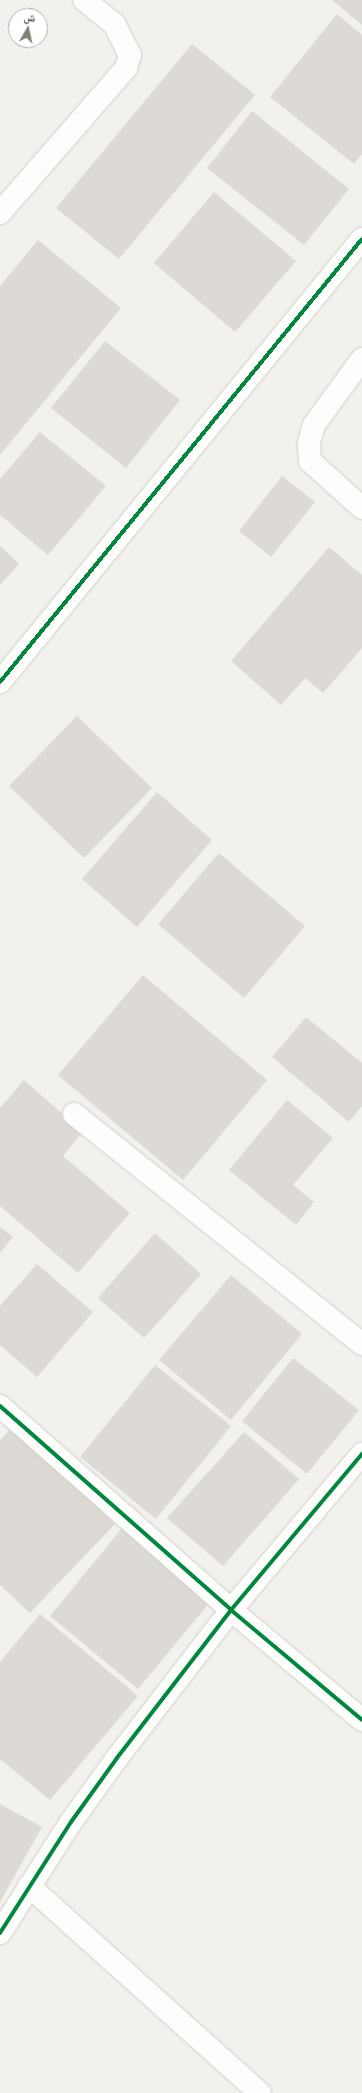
<!DOCTYPE html>
<meta charset="utf-8">
<style>
body{margin:0}
#map{position:relative;width:362px;height:2093px;overflow:hidden;background:#f3f1ed;font-family:Manrope,"Noto Naskh Arabic",sans-serif}
div>[style]{position:absolute}
.building>*{inset:0;background:#dddad5}
.roads{filter:drop-shadow(0 0 1px #d1cfcb) drop-shadow(0 0 1px #d1cfcb)}
.minor>*{height:22px;margin:-11px;padding:0 11px;transform-origin:11px;border-radius:11px;background:#fdfdfc}
.cycleway>*{height:4px;margin:-2px;padding:0 2px;transform-origin:2px;border-radius:2px;background:#00873e}
span{translate:-50% -50%;white-space:nowrap;text-align:center;line-height:1.15;-webkit-text-stroke:4px #fff;paint-order:stroke}
.north{position:absolute;left:8px;top:8px;width:40px;height:40px;box-sizing:border-box;background:#fff;border:1px solid #b7b4af;border-radius:50%;rotate:9deg;font-size:11px;font-weight:700;line-height:16px;text-align:center;color:#4a4338}
.north::after{content:'';display:block;margin:auto;width:14px;height:18px;background:#858077;clip-path:polygon(50% 0,100% 100%,50% 72%,0 100%)}
</style>
<div id="map">
<div class="building">
<div style="clip-path:polygon(332px 0,362px 0,362px 25px)"></div>
<div style="clip-path:polygon(337px 14px,362px 35px,362px 154px,354px 164px,270px 97px)"></div>
<div style="clip-path:polygon(192px 44px,255px 95px,119px 259px,56px 208px)"></div>
<div style="clip-path:polygon(252px 111px,349px 189px,304px 245px,207px 168px)"></div>
<div style="clip-path:polygon(214px 192px,296px 261px,235px 332px,154px 263px)"></div>
<div style="clip-path:polygon(38px 240px,121px 308px,0 455px,0 286px)"></div>
<div style="clip-path:polygon(105px 341px,180px 400px,126px 468px,51px 408px)"></div>
<div style="clip-path:polygon(40px 432px,106px 486px,48px 555px,0 515px,0 479px)"></div>
<div style="clip-path:polygon(282px 476px,315px 502px,271px 557px,239px 531px)"></div>
<div style="clip-path:polygon(0 546px,19px 564px,0 585px)"></div>
<div style="clip-path:polygon(329px 547px,362px 575px,362px 648px,323px 693px,305px 678px,281px 705px,231px 661px)"></div>
<div style="clip-path:polygon(77px 716px,152px 788px,84px 858px,9px 786px)"></div>
<div style="clip-path:polygon(157px 792px,212px 840px,137px 927px,82px 879px)"></div>
<div style="clip-path:polygon(219px 853px,305px 926px,244px 998px,158px 924px)"></div>
<div style="clip-path:polygon(143px 975px,267px 1080px,183px 1180px,58px 1075px)"></div>
<div style="clip-path:polygon(306px 1017px,362px 1063px,362px 1106px,349px 1122px,272px 1057px)"></div>
<div style="clip-path:polygon(24px 1080px,83px 1132px,63px 1156px,130px 1213px,78px 1273px,0 1206px,0 1108px)"></div>
<div style="clip-path:polygon(287px 1100px,333px 1138px,293px 1185px,314px 1202px,296px 1225px,229px 1170px)"></div>
<div style="clip-path:polygon(0 1227px,13px 1237px,0 1253px)"></div>
<div style="clip-path:polygon(155px 1233px,201px 1274px,144px 1338px,98px 1298px)"></div>
<div style="clip-path:polygon(37px 1264px,93px 1312px,37px 1377px,0 1345px,0 1306px)"></div>
<div style="clip-path:polygon(231px 1275px,302px 1334px,231px 1420px,159px 1360px)"></div>
<div style="clip-path:polygon(293px 1358px,359px 1410px,307px 1474px,242px 1421px)"></div>
<div style="clip-path:polygon(155px 1365px,231px 1426px,156px 1519px,80px 1457px)"></div>
<div style="clip-path:polygon(13px 1426px,115px 1524px,30px 1613px,0 1585px,0 1440px)"></div>
<div style="clip-path:polygon(244px 1432px,299px 1479px,223px 1566px,167px 1518px)"></div>
<div style="clip-path:polygon(122px 1528px,211px 1601px,138px 1689px,50px 1616px)"></div>
<div style="clip-path:polygon(40px 1614px,138px 1696px,50px 1800px,0 1759px,0 1662px)"></div>
<div style="clip-path:polygon(0 1804px,42px 1827px,0 1902px)"></div>
</div>
<div class="roads">
<div class="minor">
<div style="left:0;top:213px;width:192px;rotate:-49deg"></div>
<div style="left:126px;top:68px;width:14px;rotate:-73deg"></div>
<div style="left:130px;top:55px;width:35px;rotate:-117deg"></div>
<div style="left:114px;top:24px;width:38px;rotate:-141deg"></div>
<div style="left:362px;top:359px;width:82px;rotate:126deg"></div>
<div style="left:314px;top:425px;width:19px;rotate:106deg"></div>
<div style="left:309px;top:443px;width:18px;rotate:87deg"></div>
<div style="left:310px;top:461px;width:70px;rotate:42.1deg"></div>
<div style="left:0;top:682px;width:572px;rotate:-50.75deg"></div>
<div style="left:74px;top:1114px;width:369px;rotate:38.6deg"></div>
<div style="left:0;top:1406px;width:308px;rotate:41.4deg"></div>
<div style="left:231px;top:1610px;width:171px;rotate:40deg"></div>
<div style="left:29px;top:1886px;width:310px;rotate:41.9deg"></div>
<div style="left:0;top:1933px;width:132px;rotate:-57.4deg"></div>
<div style="left:71px;top:1822px;width:79px;rotate:-54.3deg"></div>
<div style="left:117px;top:1758px;width:187px;rotate:-52.4deg"></div>
<div style="left:231px;top:1610px;width:204px;rotate:-50deg"></div>
</div>
</div>
<div class="cycleway">
<div style="left:0;top:682px;width:572px;rotate:-50.75deg"></div>
<div style="left:0;top:1406px;width:308px;rotate:41.4deg"></div>
<div style="left:231px;top:1610px;width:171px;rotate:40deg"></div>
<div style="left:0;top:1933px;width:132px;rotate:-57.4deg"></div>
<div style="left:71px;top:1822px;width:79px;rotate:-54.3deg"></div>
<div style="left:117px;top:1758px;width:187px;rotate:-52.4deg"></div>
<div style="left:231px;top:1610px;width:204px;rotate:-50deg"></div>
</div>
<div class="north">ش</div>
</div>
